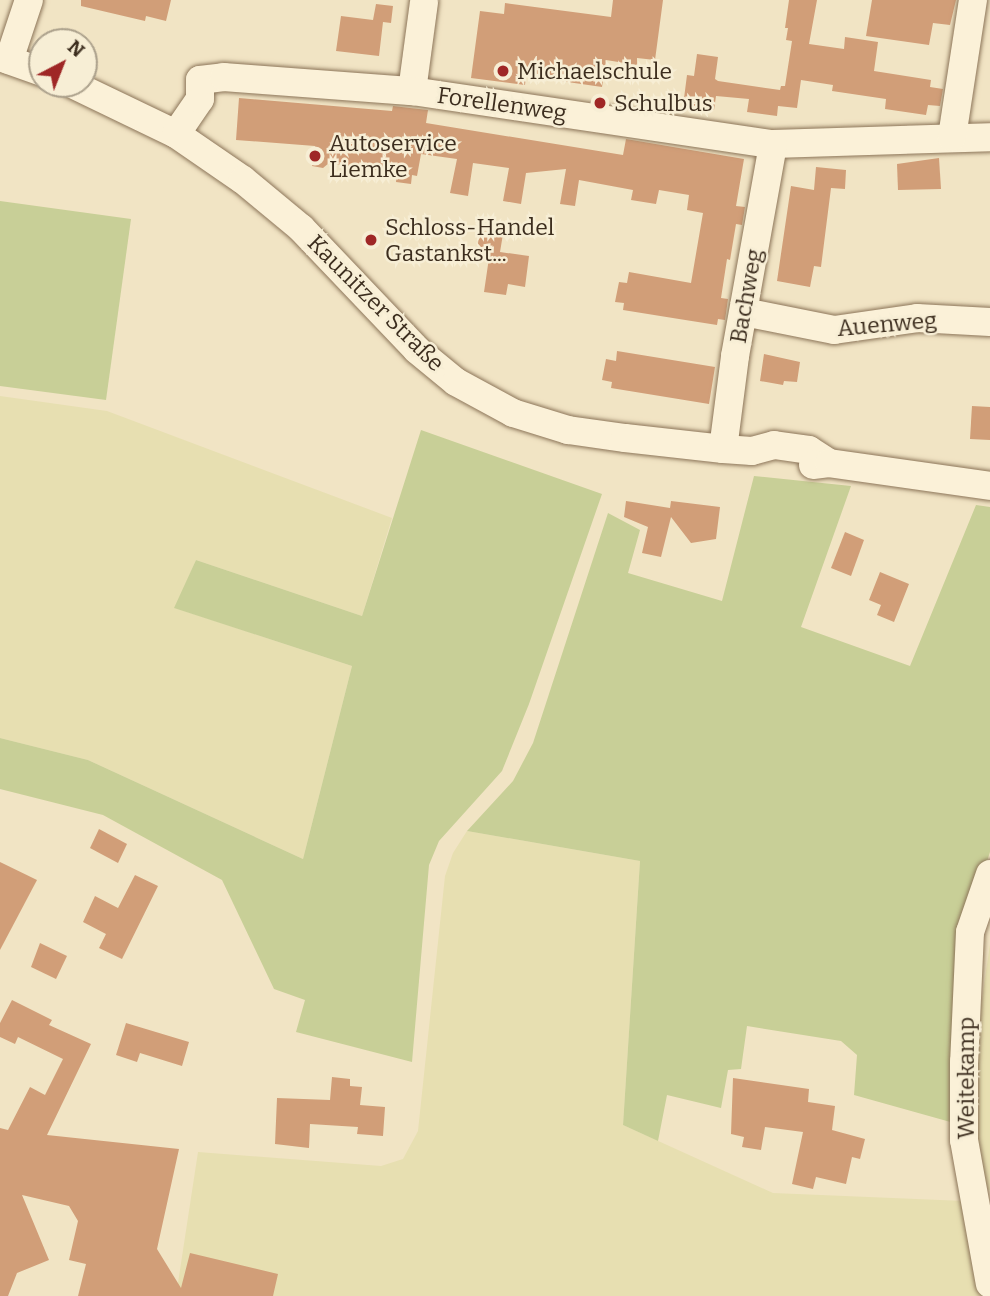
<!DOCTYPE html>
<meta charset="utf-8">
<style>
body{margin:0}
#map{position:relative;width:990px;height:1296px;overflow:hidden;background:#f1e4c4;font-family:Bitter,serif}
div>[style]{position:absolute}
.farmland>*{inset:0;background:#e7dfb1}
.green>*{inset:0;background:#c8cf97}
.building>*{inset:0;background:#d19e78}
.roads{filter:drop-shadow(0 0 2px #8c7559) drop-shadow(0 0 2px #8c7559)}
.minor>*{height:28px;margin:-14px;padding:0 14px;transform-origin:14px;border-radius:14px;background:#fbf1d8}
.dots>*{width:19px;height:19px;translate:-50% -50%;box-sizing:border-box;border:4px solid #f7eed5;border-radius:50%}
span{translate:-50% -50%;white-space:nowrap;text-align:center;line-height:1.15;-webkit-text-stroke:5px #f7eed5;paint-order:stroke}
.poi-label{font-size:23px;color:#3c2d1e}
.left{translate:0 -50%;text-align:left}
.street-label{font-size:23px;color:#3c2d1e}
.north{position:absolute;left:28px;top:28px;width:70px;height:70px;box-sizing:border-box;background:#f7eed5;border:2px solid #aca18c;border-radius:50%;rotate:42deg;font-size:19px;font-weight:700;line-height:28px;text-align:center;color:#3c2d1e}
.north::after{content:'';display:block;margin:auto;width:24px;height:32px;background:#9f2726;clip-path:polygon(50% 0,100% 100%,50% 72%,0 100%)}
</style>
<div id="map">
<div class="farmland">
<div style="clip-path:polygon(0 396px,107px 411px,392px 518px,362px 616px,196px 560px,175px 608px,352px 666px,303px 859px,88px 760px,0 738px)"></div>
<div style="clip-path:polygon(467px 831px,640px 861px,623px 1125px,773px 1193px,964px 1201px,985px 1296px,176px 1296px,198px 1152px,381px 1166px,403px 1159px,418px 1131px,445px 876px,453px 853px)"></div>
<div style="clip-path:polygon(990px 944px,990px 1190px,981px 1188px,973px 1061px)"></div>
</div>
<div class="green">
<div style="clip-path:polygon(0 201px,131px 219px,106px 400px,0 386px)"></div>
<div style="clip-path:polygon(421px 430px,602px 494px,529px 704px,502px 771px,439px 841px,429px 865px,412px 1062px,296px 1032px,305px 1000px,274px 989px,222px 880px,103px 815px,0 789px,0 738px,88px 760px,303px 859px,352px 666px,174px 608px,196px 560px,362px 616px)"></div>
<div style="clip-path:polygon(754px 476px,851px 486px,801px 627px,910px 666px,976px 505px,990px 507px,990px 852px,964px 933px,954px 1123px,854px 1095px,857px 1055px,841px 1041px,747px 1026px,741px 1069px,728px 1070px,721px 1108px,667px 1095px,658px 1141px,623px 1125px,640px 861px,467px 831px,513px 781px,533px 743px,608px 513px,640px 530px,628px 573px,722px 601px)"></div>
</div>
<div class="building">
<div style="clip-path:polygon(81px 0,171px 0,166px 21px,146px 16px,145px 21px,81px 6px)"></div>
<div style="clip-path:polygon(613px 0,663px 0,655px 60px,637px 58px,637px 65px,606px 60px,602px 87px,526px 76px,525px 85px,471px 78px,480px 11px,504px 14px,505px 3px,611px 17px)"></div>
<div style="clip-path:polygon(789px 0,817px 0,809px 44px,844px 49px,845px 37px,878px 42px,874px 71px,931px 80px,930px 87px,943px 89px,940px 106px,928px 105px,926px 115px,885px 109px,886px 99px,832px 91px,833px 85px,801px 80px,797px 108px,778px 106px,777px 116px,747px 112px,749px 99px,716px 96px,714px 110px,683px 106px,687px 75px,694px 76px,697px 54px,718px 57px,715px 79px,718px 81px,780px 90px,781px 86px,785px 86px,792px 41px,786px 40px,788px 28px,785px 28px)"></div>
<div style="clip-path:polygon(872px 0,956px 0,950px 25px,933px 23px,929px 45px,866px 36px)"></div>
<div style="clip-path:polygon(376px 4px,393px 6px,391px 23px,383px 22px,379px 56px,336px 51px,341px 16px,373px 20px)"></div>
<div style="clip-path:polygon(239px 98px,392px 111px,393px 106px,410px 108px,428px 110px,426px 123px,623px 155px,626px 139px,744px 159px,736px 206px,745px 207px,742px 225px,736px 224px,730px 260px,727px 259px,721px 298px,728px 299px,725px 320px,718px 319px,717px 325px,679px 319px,623px 310px,624px 303px,615px 302px,619px 282px,627px 283px,629px 272px,691px 283px,703px 213px,687px 210px,689px 195px,659px 190px,656px 204px,631px 200px,633px 190px,579px 180px,575px 206px,560px 204px,566px 169px,526px 173px,521px 204px,503px 201px,509px 168px,473px 163px,468px 196px,450px 193px,457px 159px,421px 154px,417px 176px,412px 175px,411px 184px,396px 182px,397px 173px,329px 163px,323px 168px,312px 166px,315px 146px,236px 140px)"></div>
<div style="clip-path:polygon(939px 158px,941px 189px,898px 190px,897px 164px)"></div>
<div style="clip-path:polygon(816px 167px,846px 170px,845px 189px,831px 188px,821px 267px,814px 266px,810px 287px,777px 281px,791px 186px,814px 190px)"></div>
<div style="clip-path:polygon(480px 231px,503px 234px,500px 252px,529px 256px,525px 287px,508px 284px,506px 295px,484px 292px,490px 251px,477px 249px)"></div>
<div style="clip-path:polygon(617px 351px,715px 367px,709px 404px,611px 388px,612px 382px,602px 380px,606px 359px,616px 361px)"></div>
<div style="clip-path:polygon(764px 354px,800px 362px,797px 382px,784px 381px,783px 385px,760px 381px)"></div>
<div style="clip-path:polygon(972px 406px,990px 407px,990px 440px,970px 439px)"></div>
<div style="clip-path:polygon(626px 501px,670px 508px,671px 501px,720px 507px,716px 539px,691px 543px,671px 517px,661px 557px,642px 553px,648px 527px,624px 517px)"></div>
<div style="clip-path:polygon(845px 532px,864px 540px,851px 576px,831px 568px)"></div>
<div style="clip-path:polygon(880px 572px,909px 584px,894px 622px,877px 615px,881px 605px,869px 600px)"></div>
<div style="clip-path:polygon(99px 829px,127px 844px,118px 863px,90px 848px)"></div>
<div style="clip-path:polygon(0 862px,37px 880px,0 950px)"></div>
<div style="clip-path:polygon(135px 875px,158px 886px,122px 959px,99px 948px,106px 934px,83px 922px,95px 896px,118px 908px)"></div>
<div style="clip-path:polygon(40px 943px,67px 956px,56px 979px,31px 967px)"></div>
<div style="clip-path:polygon(12px 1000px,52px 1020px,49px 1025px,91px 1044px,47px 1135px,179px 1149px,157px 1249px,181px 1288px,190px 1253px,278px 1274px,273px 1296px,78px 1296px,86px 1264px,69px 1260px,78px 1221px,69px 1206px,22px 1195px,49px 1260px,17px 1273px,8px 1296px,0 1296px,0 1128px,8px 1130px,30px 1087px,45px 1095px,63px 1059px,18px 1037px,15px 1044px,0 1037px,0 1023px)"></div>
<div style="clip-path:polygon(126px 1023px,189px 1042px,182px 1066px,140px 1053px,137px 1062px,116px 1055px)"></div>
<div style="clip-path:polygon(332px 1077px,350px 1079px,350px 1086px,362px 1087px,360px 1105px,385px 1107px,383px 1136px,357px 1134px,358px 1127px,310px 1124px,309px 1148px,275px 1144px,277px 1098px,330px 1100px)"></div>
<div style="clip-path:polygon(733px 1078px,809px 1089px,808px 1102px,835px 1106px,832px 1130px,865px 1139px,860px 1159px,852px 1157px,846px 1184px,816px 1177px,813px 1189px,792px 1184px,803px 1132px,765px 1127px,761px 1150px,742px 1147px,744px 1137px,731px 1134px)"></div>
</div>
<div class="roads">
<div class="minor">
<div style="left:0;top:57px;width:45px;rotate:19.7deg"></div>
<div style="left:9px;top:60px;width:63px;rotate:-71.6deg"></div>
<div style="left:72px;top:84px;width:115px;rotate:25.7deg"></div>
<div style="left:176px;top:134px;width:81px;rotate:34.5deg"></div>
<div style="left:243px;top:180px;width:75px;rotate:39.6deg"></div>
<div style="left:301px;top:228px;width:168px;rotate:46.4deg"></div>
<div style="left:417px;top:350px;width:50px;rotate:39.4deg"></div>
<div style="left:456px;top:382px;width:65px;rotate:28.5deg"></div>
<div style="left:513px;top:413px;width:58px;rotate:17.2deg"></div>
<div style="left:568px;top:430px;width:58px;rotate:8deg"></div>
<div style="left:625px;top:438px;width:99px;rotate:6.4deg"></div>
<div style="left:723px;top:449px;width:29px;rotate:4deg"></div>
<div style="left:752px;top:451px;width:23px;rotate:-15deg"></div>
<div style="left:774px;top:445px;width:35px;rotate:8deg"></div>
<div style="left:809px;top:450px;width:24px;rotate:33deg"></div>
<div style="left:412px;top:91px;width:90px;rotate:-82.3deg"></div>
<div style="left:176px;top:134px;width:42px;rotate:-55.6deg"></div>
<div style="left:200px;top:99px;width:19px;rotate:-90deg"></div>
<div style="left:200px;top:80px;width:24px;rotate:-7deg"></div>
<div style="left:224px;top:77px;width:189px;rotate:4.3deg"></div>
<div style="left:412px;top:91px;width:365px;rotate:8.4deg"></div>
<div style="left:773px;top:144px;width:217px;rotate:-1.8deg"></div>
<div style="left:952px;top:137px;width:139px;rotate:-81.3deg"></div>
<div style="left:744px;top:312px;width:92px;rotate:11.3deg"></div>
<div style="left:834px;top:330px;width:84px;rotate:-8.2deg"></div>
<div style="left:917px;top:318px;width:73px;rotate:3.1deg"></div>
<div style="left:723px;top:449px;width:94px;rotate:-82.6deg"></div>
<div style="left:735px;top:356px;width:215px;rotate:-79.8deg"></div>
<div style="left:813px;top:465px;width:16px;rotate:-7deg"></div>
<div style="left:829px;top:463px;width:163px;rotate:8.1deg"></div>
<div style="left:990px;top:874px;width:61px;rotate:109deg"></div>
<div style="left:970px;top:932px;width:130px;rotate:92.6deg"></div>
<div style="left:964px;top:1062px;width:78px;rotate:90deg"></div>
<div style="left:964px;top:1140px;width:146px;rotate:79.8deg"></div>
</div>
</div>
<div class="dots">
<div style="left:503px;top:71px;background:#9f2726"></div>
<div style="left:600px;top:103px;background:#9f2726"></div>
<div style="left:315px;top:156px;background:#9f2726"></div>
<div style="left:371px;top:240px;background:#9f2726"></div>
</div>
<div class="poi-label">
<span class="left" style="left:517px;top:71px">Michaelschule</span>
<span class="left" style="left:614px;top:103px">Schulbus</span>
<span class="left" style="left:329px;top:156px">Autoservice<br>Liemke</span>
<span class="left" style="left:385px;top:240px">Schloss-Handel<br>Gastankst...</span>
</div>
<div class="street-label">
<span style="left:502px;top:104px;rotate:8deg">Forellenweg</span>
<span style="left:746px;top:296px;rotate:-80deg">Bachweg</span>
<span style="left:376px;top:303px;rotate:45deg">Kaunitzer Straße</span>
<span style="left:887px;top:324px;rotate:-5deg">Auenweg</span>
<span style="left:966px;top:1078px;rotate:-90deg">Weitekamp</span>
</div>
<div class="north">N</div>
</div>
